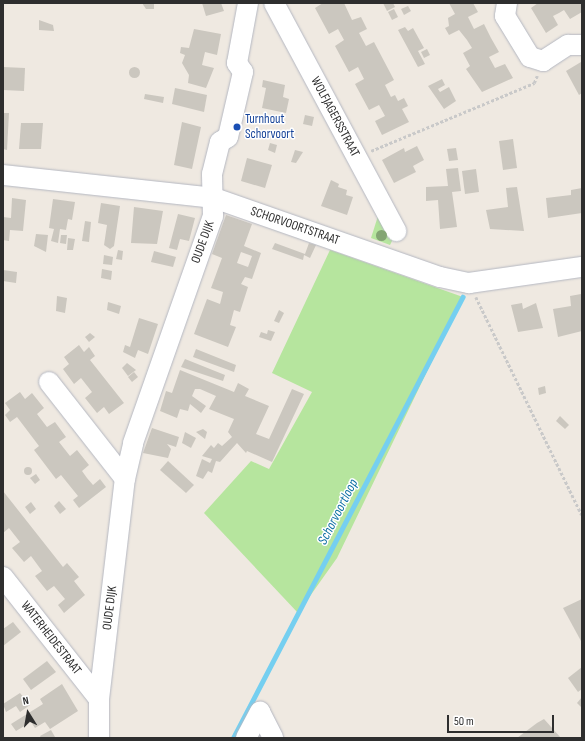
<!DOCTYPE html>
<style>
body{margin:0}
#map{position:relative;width:585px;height:741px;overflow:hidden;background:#efe9e1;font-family:"Sofia Sans Condensed",sans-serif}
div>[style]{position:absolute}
.green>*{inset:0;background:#b6e59e}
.stream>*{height:4.5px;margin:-2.25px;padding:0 2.25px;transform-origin:2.25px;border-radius:2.25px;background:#75cff0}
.building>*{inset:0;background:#cbc7bf}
.round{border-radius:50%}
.path>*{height:2.5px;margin-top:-1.25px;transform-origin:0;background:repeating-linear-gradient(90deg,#c9c9c9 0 3px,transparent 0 5px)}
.roads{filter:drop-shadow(0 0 1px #b4b7c1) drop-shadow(0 0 1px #b4b7c1)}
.minor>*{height:20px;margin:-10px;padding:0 10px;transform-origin:10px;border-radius:10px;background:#fff}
.trees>*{width:11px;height:11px;margin:-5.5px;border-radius:50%;background:#84a574}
.dots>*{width:11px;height:11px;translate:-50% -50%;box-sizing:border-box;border:2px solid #fff;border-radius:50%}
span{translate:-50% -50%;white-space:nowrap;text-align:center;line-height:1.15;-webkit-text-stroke:3px #fff;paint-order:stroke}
.street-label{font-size:13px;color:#2e2e2e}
.transit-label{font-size:13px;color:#164399}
.left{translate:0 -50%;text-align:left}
.water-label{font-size:14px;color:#0d6fa3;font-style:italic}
.frame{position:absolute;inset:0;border:4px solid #2e2e2e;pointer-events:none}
.north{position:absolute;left:8px;top:693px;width:40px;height:40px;-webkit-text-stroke:3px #fff;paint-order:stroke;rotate:349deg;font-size:11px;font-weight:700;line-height:16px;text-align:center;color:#2e2e2e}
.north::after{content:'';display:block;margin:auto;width:14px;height:18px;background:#2e2e2e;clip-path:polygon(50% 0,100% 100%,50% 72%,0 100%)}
.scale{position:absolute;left:447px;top:715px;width:107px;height:18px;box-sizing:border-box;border:2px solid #2e2e2e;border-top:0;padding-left:5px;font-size:12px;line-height:14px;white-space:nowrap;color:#2e2e2e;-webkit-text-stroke:3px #fff;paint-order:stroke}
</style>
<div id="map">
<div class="green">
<div style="clip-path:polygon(378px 216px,393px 239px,390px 245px,371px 238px)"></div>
<div style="clip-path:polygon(330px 250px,463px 297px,337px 558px,298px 613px,204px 513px,251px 461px,269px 469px,312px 392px,272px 373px)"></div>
</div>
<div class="stream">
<div style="left:233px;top:738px;width:497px;rotate:-62.5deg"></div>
</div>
<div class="building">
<div style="clip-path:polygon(142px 3px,154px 3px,154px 9px,146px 9px)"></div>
<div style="clip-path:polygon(202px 3px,221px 3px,224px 11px,206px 16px)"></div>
<div style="clip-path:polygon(323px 3px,344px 3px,352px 20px,361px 17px,367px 29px,359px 33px,366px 46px,374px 42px,394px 80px,385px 85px,391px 97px,395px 95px,398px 101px,404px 98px,408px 106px,402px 109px,409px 122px,382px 135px,375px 121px,385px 116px,379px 105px,369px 110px,355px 84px,364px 79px,358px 67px,349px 72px,335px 46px,344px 40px,338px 29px,329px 34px,315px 8px)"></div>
<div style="clip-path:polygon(383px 3px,393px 3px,395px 7px,387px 11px)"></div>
<div style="clip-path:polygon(449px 3px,473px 3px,478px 12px,468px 17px,474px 29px,484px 24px,491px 38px,499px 52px,489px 57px,495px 68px,505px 64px,513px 78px,482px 92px,466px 69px,470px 66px,463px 53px,472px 48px,467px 40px,459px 30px,449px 35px,445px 28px,449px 26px,448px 18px,455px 14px)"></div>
<div style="clip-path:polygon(538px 3px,582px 3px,582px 12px,570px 19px,564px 10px,559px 13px,553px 16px,558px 25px,546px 33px,531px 8px)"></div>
<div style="clip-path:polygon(408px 6px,411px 11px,404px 15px,401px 9px)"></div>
<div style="clip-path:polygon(394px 9px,398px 17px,392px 20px,388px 12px)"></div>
<div style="clip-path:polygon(39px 20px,53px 25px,54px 31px,39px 30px)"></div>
<div style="clip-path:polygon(405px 27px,408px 31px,413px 28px,424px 48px,418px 51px,425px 64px,418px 67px,398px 30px)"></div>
<div style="clip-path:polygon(194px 29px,221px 34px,217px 55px,205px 52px,202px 65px,214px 68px,206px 88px,188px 83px,189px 75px,182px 63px,185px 55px,180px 53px,181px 47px,189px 48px)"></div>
<div style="clip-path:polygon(427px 49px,430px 55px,424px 58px,421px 52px)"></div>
<div style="clip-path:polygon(581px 62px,582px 93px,579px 95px,566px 71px)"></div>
<div class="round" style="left:128.5px;top:66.5px;width:11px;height:11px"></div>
<div style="clip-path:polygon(3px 67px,25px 68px,24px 91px,3px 90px)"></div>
<div style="clip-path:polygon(442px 79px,445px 85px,438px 89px,440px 92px,449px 87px,456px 101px,444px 109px,428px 86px)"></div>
<div style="clip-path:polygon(263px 80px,285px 85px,283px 97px,289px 99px,286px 113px,262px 108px,266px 88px,262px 87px)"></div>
<div style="clip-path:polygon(175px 88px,207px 95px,204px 112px,172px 104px)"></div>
<div style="clip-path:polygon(145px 94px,164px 97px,163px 103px,144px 99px)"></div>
<div style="clip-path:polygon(3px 113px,9px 113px,7px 150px,3px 149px)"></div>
<div style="clip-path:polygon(305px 115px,314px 117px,312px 126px,303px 124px)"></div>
<div style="clip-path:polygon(182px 122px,201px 127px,192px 169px,174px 165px)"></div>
<div style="clip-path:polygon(21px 123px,43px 123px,41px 149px,19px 149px)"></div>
<div style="clip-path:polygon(513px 139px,517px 168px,503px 170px,499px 141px)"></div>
<div style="clip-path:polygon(270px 143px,277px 145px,275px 153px,268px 150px)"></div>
<div style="clip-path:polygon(417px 146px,424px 160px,413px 166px,416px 172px,394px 183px,382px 160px,404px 148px,405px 152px)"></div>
<div style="clip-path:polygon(456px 148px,458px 160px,449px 161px,447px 149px)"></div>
<div style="clip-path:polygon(295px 150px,303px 152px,296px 163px,291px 162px)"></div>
<div style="clip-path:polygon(247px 158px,272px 165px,265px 188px,241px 181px)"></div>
<div style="clip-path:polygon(458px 168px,461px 191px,452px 192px,457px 227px,440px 229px,438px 200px,426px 201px,426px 187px,448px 186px,446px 169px)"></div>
<div style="clip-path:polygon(476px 169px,479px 192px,465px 194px,462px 171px)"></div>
<div style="clip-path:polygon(331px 180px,339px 184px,338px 187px,347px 190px,346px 195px,353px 197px,347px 215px,321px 206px)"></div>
<div style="clip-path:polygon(517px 187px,524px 231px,490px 229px,486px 210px,508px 207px,506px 188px)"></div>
<div style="clip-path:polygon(582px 188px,582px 213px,548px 218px,546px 198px,571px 195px,571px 190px)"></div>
<div style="clip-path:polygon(12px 198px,26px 200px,23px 231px,10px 230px,9px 241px,3px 240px,3px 217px,11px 218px)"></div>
<div style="clip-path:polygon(53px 199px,75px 202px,72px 220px,68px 219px,66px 230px,60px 229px,58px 243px,51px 241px,54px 229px,49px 228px)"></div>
<div style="clip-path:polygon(101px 203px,120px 206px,114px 246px,110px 249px,104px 245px,107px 225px,98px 223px)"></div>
<div style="clip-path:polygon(134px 207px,163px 211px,157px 244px,131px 243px)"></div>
<div style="clip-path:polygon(178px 214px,195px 218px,189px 241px,180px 239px,177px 250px,169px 248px)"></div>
<div style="clip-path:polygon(evenodd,226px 215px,252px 224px,244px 246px,261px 253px,252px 279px,245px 277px,241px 284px,248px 287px,240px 312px,234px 310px,230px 325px,236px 327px,228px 347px,194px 334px,207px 299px,220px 304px,223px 292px,211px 288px,222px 258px,212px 254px,226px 215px,241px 252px,252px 256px,248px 267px,237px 263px,241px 252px)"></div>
<div style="clip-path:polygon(85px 221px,91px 222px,89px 242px,82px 241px)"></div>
<div style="clip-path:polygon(36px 234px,48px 235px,46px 252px,34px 246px)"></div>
<div style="clip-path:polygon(61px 235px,67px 235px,66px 244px,60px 243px)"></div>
<div style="clip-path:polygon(68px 238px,75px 239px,73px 250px,67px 250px)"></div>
<div style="clip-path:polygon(275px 243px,305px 254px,309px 243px,316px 245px,310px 258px,304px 255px,303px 260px,272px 249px)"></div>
<div style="clip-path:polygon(118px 250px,123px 251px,122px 260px,116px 259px)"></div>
<div style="clip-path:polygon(154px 251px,176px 257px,173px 267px,151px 262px)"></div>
<div style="clip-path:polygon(104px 255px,113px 257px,112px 265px,103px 264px)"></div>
<div style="clip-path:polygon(102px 269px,112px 271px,111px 280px,101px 278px)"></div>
<div style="clip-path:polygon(3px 270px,17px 272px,16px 283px,3px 281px)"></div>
<div style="clip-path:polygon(581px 294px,582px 331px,558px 337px,553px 309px,571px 306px,570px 296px)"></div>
<div style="clip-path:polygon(57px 296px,67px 298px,65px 313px,56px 311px)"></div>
<div style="clip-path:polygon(108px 302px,121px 306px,119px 314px,107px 310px)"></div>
<div style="clip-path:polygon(522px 303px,523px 309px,536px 303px,543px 328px,518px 332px,511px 305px)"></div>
<div style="clip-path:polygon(279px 310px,284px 313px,279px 323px,274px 321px)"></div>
<div style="clip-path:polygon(139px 318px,158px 324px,148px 354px,138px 350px,135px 358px,123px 352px,125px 345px,130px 347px)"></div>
<div style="clip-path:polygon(268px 330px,275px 332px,271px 341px,259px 337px,261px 332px,267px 334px)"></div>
<div style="clip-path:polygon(90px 333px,95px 337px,89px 342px,85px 337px)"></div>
<div style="clip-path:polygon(79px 345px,84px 352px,89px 347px,95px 356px,90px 360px,124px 403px,109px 414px,104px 407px,97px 413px,85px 398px,92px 392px,81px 378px,74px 384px,63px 369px,69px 364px,64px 357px)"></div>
<div style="clip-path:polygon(196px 349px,236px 365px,234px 372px,193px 357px)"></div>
<div style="clip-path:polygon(185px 359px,225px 375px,223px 381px,181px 367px)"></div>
<div style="clip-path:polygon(127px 363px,136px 370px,128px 376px,122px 368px)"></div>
<div style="clip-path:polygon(180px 370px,234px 392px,238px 383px,249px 389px,245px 396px,269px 406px,256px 434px,269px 439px,292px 389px,304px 394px,272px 462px,247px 451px,246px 453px,237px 443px,220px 462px,216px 461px,212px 473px,208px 471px,203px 479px,196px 476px,202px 459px,210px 463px,212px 459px,202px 456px,211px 445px,214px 448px,218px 443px,222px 446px,232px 437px,228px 432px,234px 419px,209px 409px,216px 396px,200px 389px,195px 389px,192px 396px,206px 406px,201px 413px,190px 404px,188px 411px,180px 409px,177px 418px,160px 411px,166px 391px,172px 393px)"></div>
<div style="clip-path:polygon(134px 372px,138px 377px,132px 382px,128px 377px)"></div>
<div style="clip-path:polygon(545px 386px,546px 393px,539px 395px,538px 388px)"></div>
<div style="clip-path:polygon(20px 392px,25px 399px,32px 393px,44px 408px,37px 414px,47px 427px,55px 422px,66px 437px,59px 442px,70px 456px,77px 450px,89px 465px,82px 471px,87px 478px,93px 485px,100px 479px,106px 487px,79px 508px,73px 500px,78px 496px,61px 475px,56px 479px,34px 450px,39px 446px,17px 417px,10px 422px,5px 415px,10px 410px,5px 403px)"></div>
<div style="clip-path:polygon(560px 416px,569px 425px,565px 429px,556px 421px)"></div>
<div style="clip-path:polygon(152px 428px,179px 437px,176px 447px,167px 444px,171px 449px,168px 458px,143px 453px)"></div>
<div style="clip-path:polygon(203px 429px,207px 432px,205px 439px,196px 432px)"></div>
<div style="clip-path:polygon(185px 432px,196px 438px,191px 448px,182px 443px)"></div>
<div style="clip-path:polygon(168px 461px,194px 485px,186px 493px,160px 470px)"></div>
<div class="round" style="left:24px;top:467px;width:8px;height:8px"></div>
<div style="clip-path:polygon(36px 474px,40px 480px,35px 484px,30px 478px)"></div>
<div style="clip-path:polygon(3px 491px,63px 567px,67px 563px,79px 577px,74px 581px,85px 595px,64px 613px,58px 605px,65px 599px,54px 586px,47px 591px,35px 576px,42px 571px,31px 556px,24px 562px,12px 548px,20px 542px,9px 528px,3px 533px)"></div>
<div style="clip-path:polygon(59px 501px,66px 509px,60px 514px,54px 506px)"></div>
<div style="clip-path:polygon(31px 502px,36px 509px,30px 514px,25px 507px)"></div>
<div style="clip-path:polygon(582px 599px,582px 640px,581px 641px,563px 608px)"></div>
<div style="clip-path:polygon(13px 622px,21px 632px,3px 646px,3px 629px)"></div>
<div style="clip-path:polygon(47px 661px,56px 672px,31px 690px,23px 679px)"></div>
<div style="clip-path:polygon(582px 667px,582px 689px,578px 692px,568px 678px)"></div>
<div style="clip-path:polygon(62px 684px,78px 711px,50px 729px,45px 722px,35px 728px,31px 722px,16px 731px,11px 724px,43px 704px,40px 699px)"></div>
<div style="clip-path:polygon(20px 693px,30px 705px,20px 712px,16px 706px,6px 712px,3px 704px)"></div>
<div style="clip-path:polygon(582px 697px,582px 708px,577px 703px)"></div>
<div style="clip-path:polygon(544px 719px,561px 738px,517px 738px,537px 723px)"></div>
<div style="clip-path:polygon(51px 730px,55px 737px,41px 738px,40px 736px)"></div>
</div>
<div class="path">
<div style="left:371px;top:151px;width:177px;rotate:-22.6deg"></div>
<div style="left:534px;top:83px;width:8px;rotate:-67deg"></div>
<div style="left:476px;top:297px;width:242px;rotate:64.1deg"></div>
</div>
<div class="roads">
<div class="minor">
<div style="left:274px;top:3px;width:259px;rotate:61.8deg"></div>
<div style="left:507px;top:3px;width:13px;rotate:99deg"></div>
<div style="left:505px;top:16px;width:48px;rotate:58.6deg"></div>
<div style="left:530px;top:57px;width:14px;rotate:17deg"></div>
<div style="left:543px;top:61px;width:30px;rotate:-33deg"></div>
<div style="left:568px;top:45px;width:14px"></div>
<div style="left:3px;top:175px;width:212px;rotate:6.2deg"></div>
<div style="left:214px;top:198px;width:239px;rotate:19.3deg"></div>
<div style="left:440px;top:277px;width:30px;rotate:12deg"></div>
<div style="left:469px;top:283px;width:114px;rotate:-8.1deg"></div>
<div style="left:49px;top:382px;width:123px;rotate:51.9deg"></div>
<div style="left:3px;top:577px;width:155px;rotate:51.8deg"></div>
<div style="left:99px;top:738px;width:39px;rotate:-90deg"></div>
<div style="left:99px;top:699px;width:222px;rotate:-83.3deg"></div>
<div style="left:125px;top:479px;width:37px;rotate:-77deg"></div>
<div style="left:133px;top:443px;width:241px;rotate:-70.6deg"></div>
<div style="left:213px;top:216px;width:42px;rotate:-91.4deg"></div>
<div style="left:212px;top:174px;width:33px;rotate:-76deg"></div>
<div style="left:220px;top:142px;width:9px;rotate:-32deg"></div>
<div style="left:228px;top:137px;width:67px;rotate:-77deg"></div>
<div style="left:243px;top:72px;width:11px;rotate:-124deg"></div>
<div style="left:237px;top:63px;width:61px;rotate:-79.6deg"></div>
<div style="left:246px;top:738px;width:30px;rotate:-62deg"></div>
<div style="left:260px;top:712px;width:29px;rotate:63deg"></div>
</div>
</div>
<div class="trees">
<div style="left:381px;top:235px"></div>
</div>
<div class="dots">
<div style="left:237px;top:127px;background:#1a4fb4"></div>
</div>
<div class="street-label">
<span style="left:335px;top:117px;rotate:62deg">WOLFJAGERSSTRAAT</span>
<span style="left:295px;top:226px;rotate:19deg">SCHORVOORTSTRAAT</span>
<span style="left:203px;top:242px;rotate:-70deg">OUDE DIJK</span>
<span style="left:110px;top:608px;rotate:-83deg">OUDE DIJK</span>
<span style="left:51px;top:638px;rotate:52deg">WATERHEIDESTRAAT</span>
</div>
<div class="transit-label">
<span class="left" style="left:245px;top:127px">Turnhout<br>Schorvoort</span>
</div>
<div class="water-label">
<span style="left:338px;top:512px;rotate:-63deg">Schorvoortloop</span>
</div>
<div class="frame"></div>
<div class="north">N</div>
<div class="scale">50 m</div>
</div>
